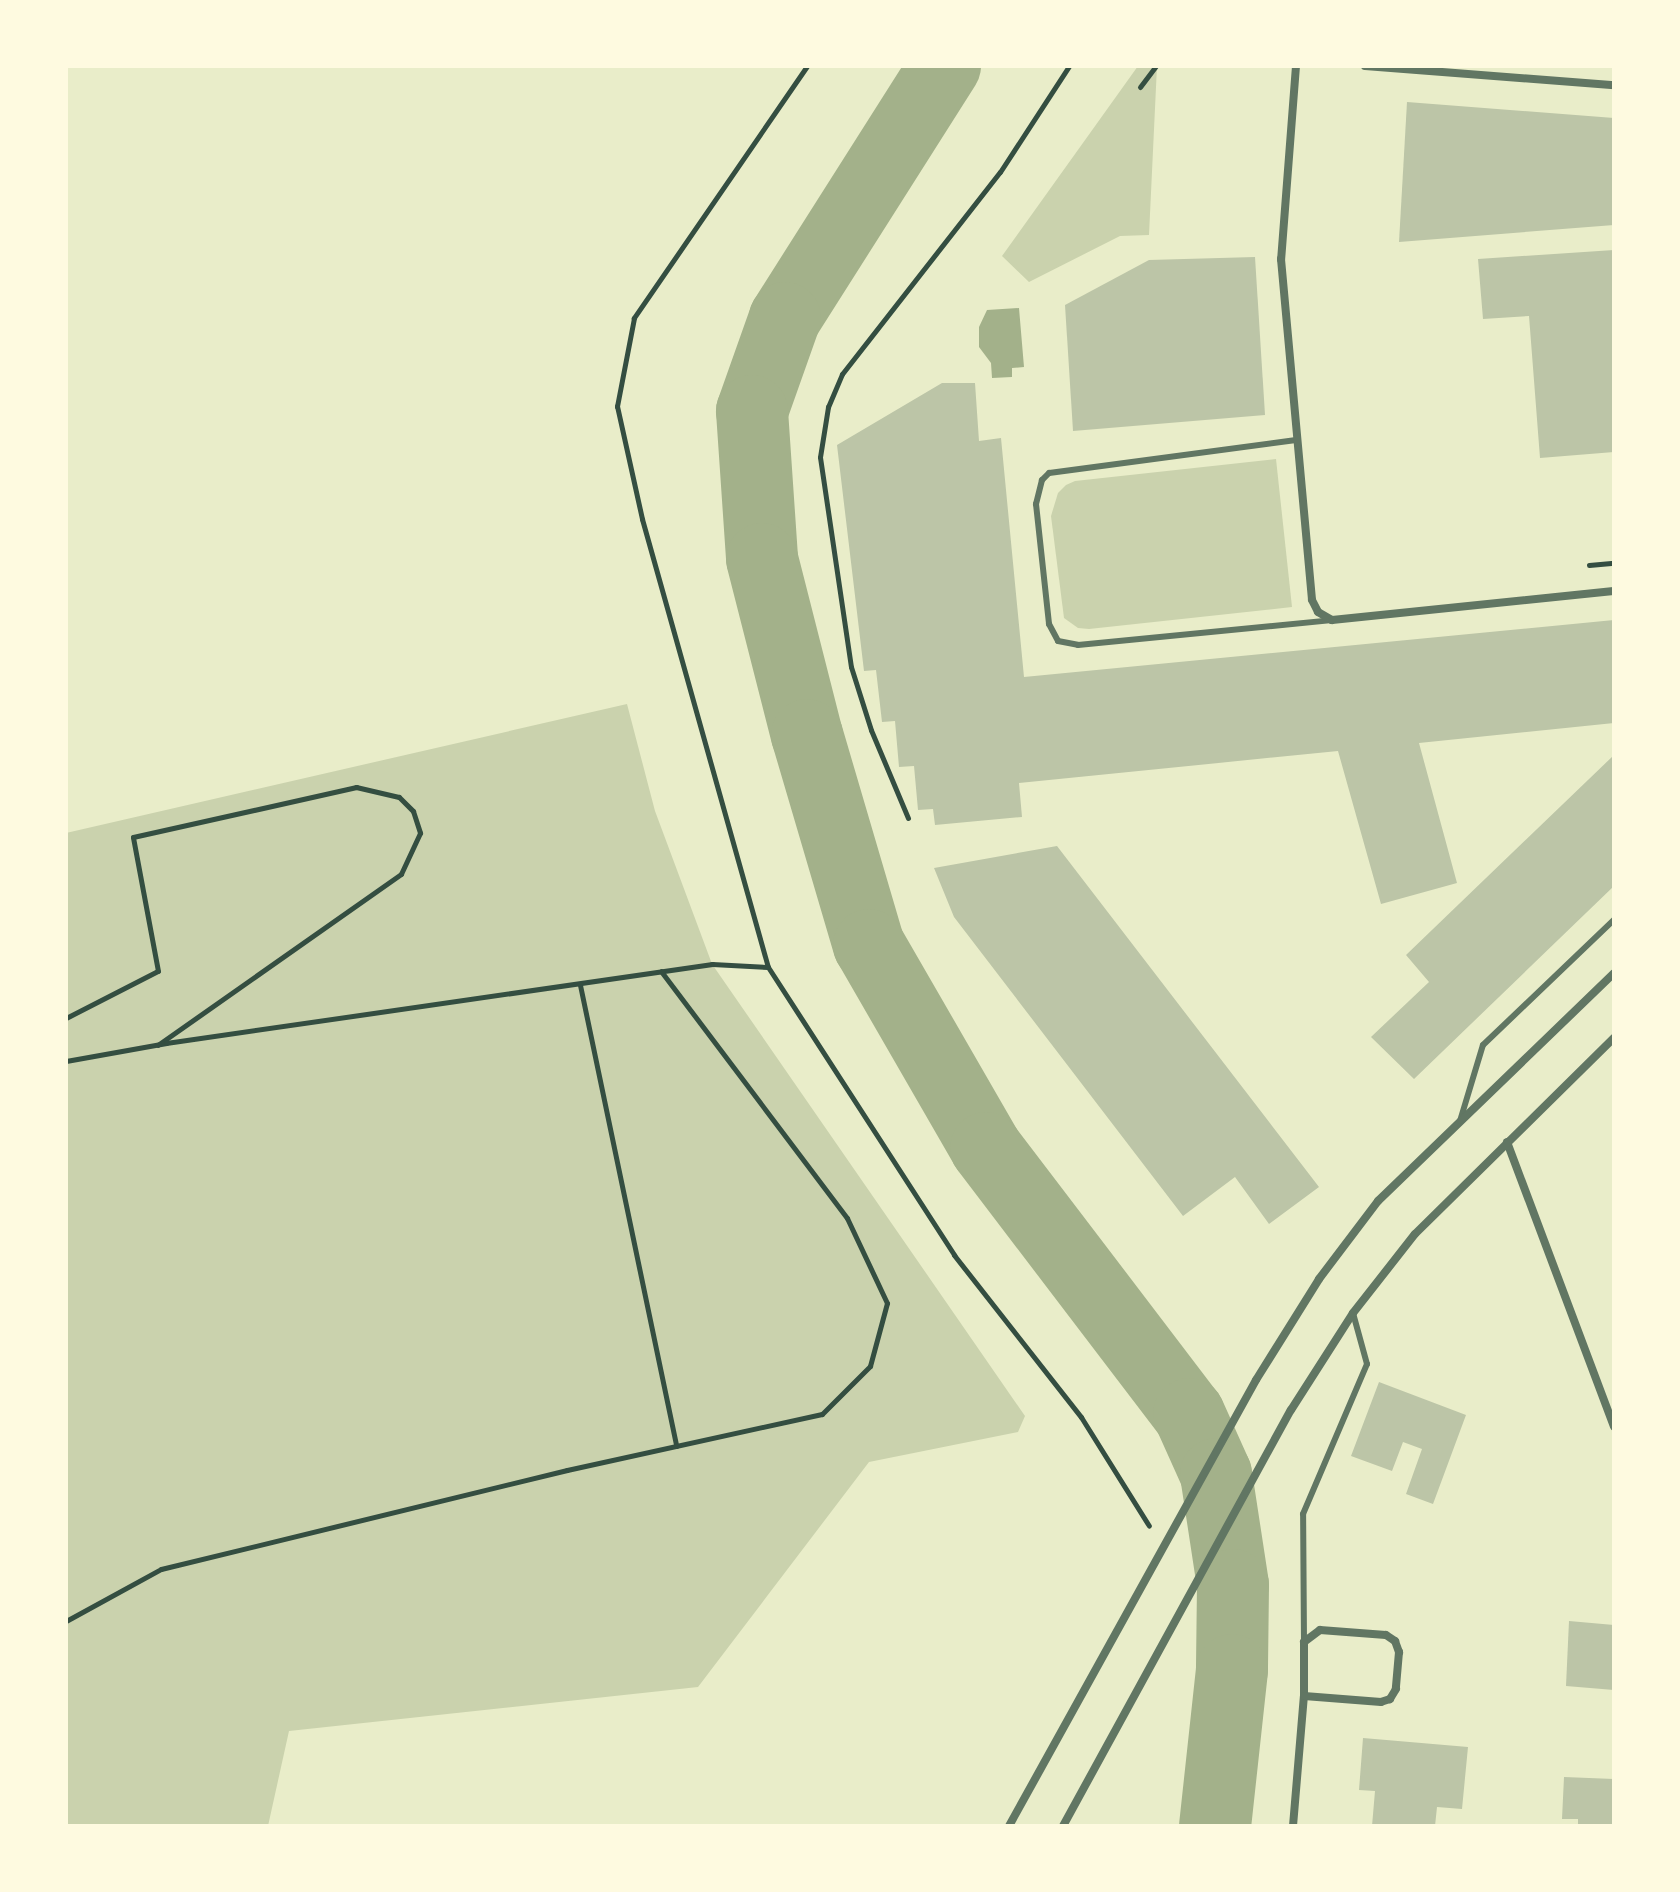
<!DOCTYPE html>
<style>
body{margin:0}
#map{position:relative;width:1680px;height:1892px;overflow:hidden;background:#e9edc9;font-family:"Times New Roman",serif}
div>[style]{position:absolute}
.green>*{inset:0;background:#cad2ad}
.water>*{inset:0;background:#a3b18a}
.river>*{height:72px;margin:-36px;padding:0 36px;transform-origin:36px;border-radius:36px;background:#a3b18a}
.building>*{inset:0;background:#bcc5a7}
.path>*{height:5px;margin:-2.5px;padding:0 2.5px;transform-origin:2.5px;border-radius:2.5px;background:#344e41}
.service>*{height:6px;margin:-3px;padding:0 3px;transform-origin:3px;border-radius:3px;background:#617663}
.minor>*{height:8px;margin:-4px;padding:0 4px;transform-origin:4px;border-radius:4px;background:#617663}
span{translate:-50% -50%;white-space:nowrap;text-align:center;line-height:1.15;-webkit-text-stroke:7px #fefae0;paint-order:stroke}
.frame{position:absolute;inset:0;border:68px solid #fefae0;pointer-events:none}
</style>
<div id="map">
<div class="green">
<div style="clip-path:polygon(1138px 66px,1157px 66px,1149px 235px,1120px 236px,1029px 282px,1002px 256px)"></div>
<div style="clip-path:polygon(1276px 459px,1292px 607px,1089px 629px,1078px 628px,1064px 618px,1051px 516px,1058px 493px,1066px 485px,1075px 481px)"></div>
<div style="clip-path:polygon(627px 704px,655px 811px,712px 964px,1025px 1416px,1018px 1432px,869px 1462px,698px 1687px,289px 1731px,268px 1826px,66px 1826px,66px 833px)"></div>
</div>
<div class="water">
<div style="clip-path:polygon(1019px 308px,1024px 367px,1012px 368px,1012px 377px,992px 378px,991px 363px,979px 347px,979px 327px,987px 310px)"></div>
</div>
<div class="river">
<div style="left:945px;top:66px;width:299px;rotate:122.4deg"></div>
<div style="left:785px;top:318px;width:99px;rotate:109.5deg"></div>
<div style="left:752px;top:411px;width:148px;rotate:86.1deg"></div>
<div style="left:762px;top:559px;width:182px;rotate:75.7deg"></div>
<div style="left:807px;top:735px;width:219px;rotate:73.6deg"></div>
<div style="left:869px;top:945px;width:234px;rotate:60deg"></div>
<div style="left:986px;top:1148px;width:335px;rotate:52.7deg"></div>
<div style="left:1189px;top:1414px;width:66px;rotate:65.8deg"></div>
<div style="left:1216px;top:1474px;width:112px;rotate:81.3deg"></div>
<div style="left:1233px;top:1585px;width:85px;rotate:90.7deg"></div>
<div style="left:1232px;top:1670px;width:157px;rotate:96.2deg"></div>
</div>
<div class="building">
<div style="clip-path:polygon(1407px 102px,1614px 118px,1614px 225px,1399px 242px)"></div>
<div style="clip-path:polygon(1614px 250px,1614px 452px,1540px 458px,1529px 316px,1483px 319px,1478px 259px)"></div>
<div style="clip-path:polygon(1255px 257px,1265px 415px,1073px 431px,1065px 305px,1149px 260px)"></div>
<div style="clip-path:polygon(942px 383px,975px 383px,979px 441px,1001px 438px,1024px 677px,1614px 620px,1614px 723px,1419px 743px,1457px 883px,1381px 904px,1338px 751px,1019px 783px,1022px 817px,935px 825px,933px 809px,918px 810px,914px 766px,899px 767px,895px 721px,882px 722px,876px 670px,864px 671px,837px 445px)"></div>
<div style="clip-path:polygon(1614px 755px,1614px 886px,1414px 1079px,1371px 1037px,1429px 982px,1406px 955px)"></div>
<div style="clip-path:polygon(1057px 846px,1319px 1187px,1269px 1224px,1235px 1177px,1183px 1216px,954px 917px,934px 868px)"></div>
<div style="clip-path:polygon(1379px 1382px,1466px 1415px,1433px 1504px,1406px 1494px,1422px 1449px,1403px 1442px,1392px 1471px,1351px 1456px)"></div>
<div style="clip-path:polygon(1569px 1621px,1614px 1625px,1614px 1690px,1566px 1686px)"></div>
<div style="clip-path:polygon(1363px 1738px,1468px 1747px,1462px 1809px,1437px 1807px,1435px 1826px,1372px 1826px,1375px 1791px,1359px 1790px)"></div>
<div style="clip-path:polygon(1564px 1777px,1614px 1779px,1614px 1826px,1578px 1826px,1578px 1819px,1562px 1819px)"></div>
</div>
<div class="path">
<div style="left:807px;top:66px;width:306px;rotate:124.5deg"></div>
<div style="left:634px;top:318px;width:90px;rotate:100.9deg"></div>
<div style="left:617px;top:406px;width:116px;rotate:77.5deg"></div>
<div style="left:642px;top:519px;width:465px;rotate:74.3deg"></div>
<div style="left:768px;top:967px;width:343px;rotate:57.1deg"></div>
<div style="left:954px;top:1255px;width:206px;rotate:51.9deg"></div>
<div style="left:1081px;top:1417px;width:128px;rotate:58deg"></div>
<div style="left:1140px;top:87px;width:26px;rotate:-53deg"></div>
<div style="left:1589px;top:565px;width:25px;rotate:-5deg"></div>
<div style="left:908px;top:818px;width:95px;rotate:-112.8deg"></div>
<div style="left:871px;top:730px;width:66px;rotate:-107.6deg"></div>
<div style="left:851px;top:667px;width:212px;rotate:-98.4deg"></div>
<div style="left:820px;top:457px;width:51px;rotate:-80.9deg"></div>
<div style="left:828px;top:407px;width:36px;rotate:-67deg"></div>
<div style="left:842px;top:374px;width:256px;rotate:-52deg"></div>
<div style="left:1000px;top:172px;width:126px;rotate:-56.9deg"></div>
<div style="left:580px;top:985px;width:471px;rotate:78.2deg"></div>
<div style="left:66px;top:1018px;width:103px;rotate:-27.1deg"></div>
<div style="left:158px;top:971px;width:136px;rotate:-100.6deg"></div>
<div style="left:133px;top:837px;width:229px;rotate:-12.6deg"></div>
<div style="left:356px;top:787px;width:44px;rotate:13.1deg"></div>
<div style="left:399px;top:797px;width:20px;rotate:45deg"></div>
<div style="left:413px;top:811px;width:23px;rotate:72deg"></div>
<div style="left:420px;top:833px;width:45px;rotate:114.9deg"></div>
<div style="left:401px;top:874px;width:297px;rotate:144.9deg"></div>
<div style="left:66px;top:1061px;width:102px;rotate:-10.2deg"></div>
<div style="left:166px;top:1043px;width:552px;rotate:-8.23deg"></div>
<div style="left:712px;top:964px;width:56px;rotate:3.1deg"></div>
<div style="left:66px;top:1621px;width:108px;rotate:-28.7deg"></div>
<div style="left:161px;top:1569px;width:418px;rotate:-13.7deg"></div>
<div style="left:567px;top:1470px;width:261px;rotate:-12.4deg"></div>
<div style="left:822px;top:1414px;width:68px;rotate:-45deg"></div>
<div style="left:870px;top:1366px;width:65px;rotate:-74.9deg"></div>
<div style="left:887px;top:1303px;width:94px;rotate:-115.2deg"></div>
<div style="left:847px;top:1218px;width:309px;rotate:-127deg"></div>
</div>
<div class="service">
<div style="left:1296px;top:440px;width:249px;rotate:172.4deg"></div>
<div style="left:1049px;top:473px;width:10px;rotate:135deg"></div>
<div style="left:1042px;top:480px;width:25px;rotate:104deg"></div>
<div style="left:1036px;top:504px;width:121px;rotate:83.8deg"></div>
<div style="left:1049px;top:624px;width:19px;rotate:62deg"></div>
<div style="left:1058px;top:641px;width:20px;rotate:11deg"></div>
<div style="left:1078px;top:645px;width:255px;rotate:-5.6deg"></div>
<div style="left:1460px;top:1121px;width:79px;rotate:-73.2deg"></div>
<div style="left:1483px;top:1045px;width:181px;rotate:-43.7deg"></div>
<div style="left:1304px;top:1642px;width:128px;rotate:-90.4deg"></div>
<div style="left:1303px;top:1514px;width:163px;rotate:-66.9deg"></div>
<div style="left:1367px;top:1364px;width:53px;rotate:-105.4deg"></div>
</div>
<div class="minor">
<div style="left:1296px;top:66px;width:194px;rotate:94.4deg"></div>
<div style="left:1281px;top:259px;width:342px;rotate:84.8deg"></div>
<div style="left:1312px;top:600px;width:13px;rotate:63deg"></div>
<div style="left:1318px;top:612px;width:16px;rotate:30deg"></div>
<div style="left:1332px;top:620px;width:283px;rotate:-5.9deg"></div>
<div style="left:1365px;top:66px;width:250px;rotate:4.4deg"></div>
<div style="left:1507px;top:1142px;width:304px;rotate:69.4deg"></div>
<div style="left:1009px;top:1826px;width:510px;rotate:-61.02deg"></div>
<div style="left:1256px;top:1380px;width:119px;rotate:-58deg"></div>
<div style="left:1319px;top:1279px;width:98px;rotate:-52.9deg"></div>
<div style="left:1378px;top:1201px;width:328px;rotate:-44deg"></div>
<div style="left:1063px;top:1826px;width:474px;rotate:-61.3deg"></div>
<div style="left:1291px;top:1410px;width:115px;rotate:-57.4deg"></div>
<div style="left:1353px;top:1313px;width:100px;rotate:-51.9deg"></div>
<div style="left:1415px;top:1234px;width:279px;rotate:-44.6deg"></div>
<div style="left:1293px;top:1826px;width:130px;rotate:-85.2deg"></div>
<div style="left:1304px;top:1696px;width:54px;rotate:-90deg"></div>
<div style="left:1304px;top:1642px;width:20px;rotate:-37deg"></div>
<div style="left:1320px;top:1630px;width:66px;rotate:4.3deg"></div>
<div style="left:1386px;top:1635px;width:11px;rotate:34deg"></div>
<div style="left:1395px;top:1641px;width:12px;rotate:70deg"></div>
<div style="left:1399px;top:1652px;width:37px;rotate:95deg"></div>
<div style="left:1396px;top:1689px;width:12px;rotate:121deg"></div>
<div style="left:1390px;top:1699px;width:9px;rotate:162deg"></div>
<div style="left:1381px;top:1702px;width:77px;rotate:-175.5deg"></div>
</div>
<div class="frame"></div>
</div>
